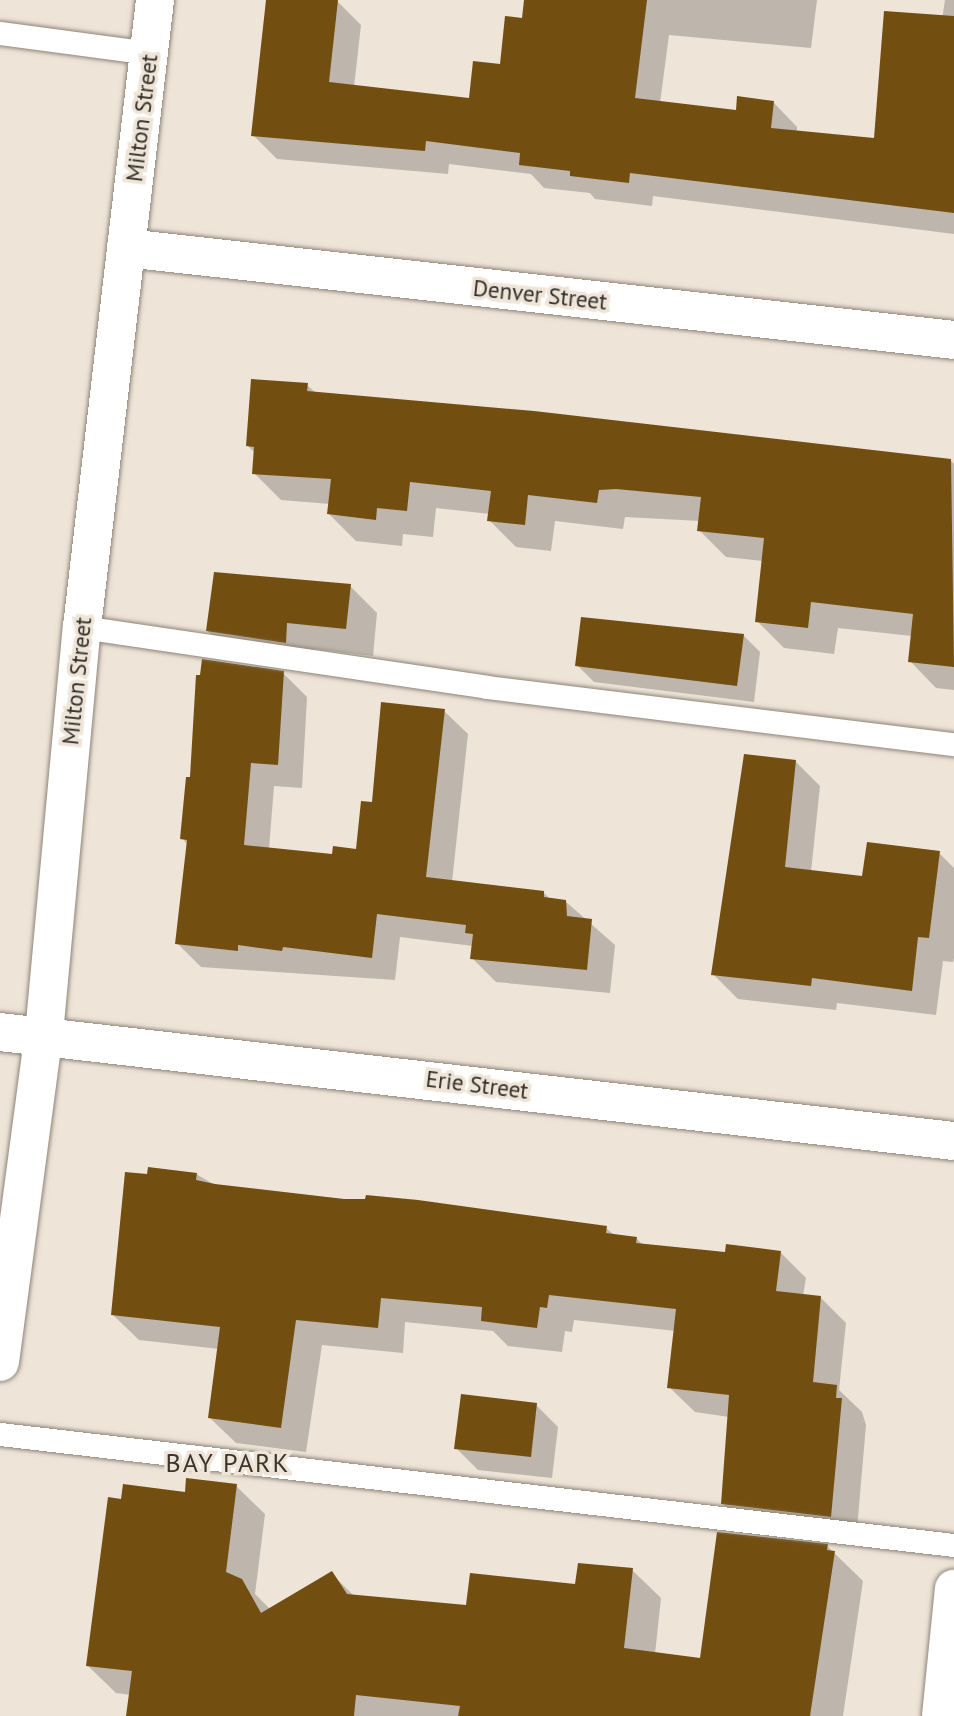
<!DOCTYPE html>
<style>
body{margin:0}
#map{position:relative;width:954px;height:1716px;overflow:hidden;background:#eee4d7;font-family:"PT Sans",sans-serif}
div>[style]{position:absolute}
.shadow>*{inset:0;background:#0003}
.building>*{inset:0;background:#734e11}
.roads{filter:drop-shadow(0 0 2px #8d8479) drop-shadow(0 0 2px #8d8479)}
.service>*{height:23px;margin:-11.5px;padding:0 11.5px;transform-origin:11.5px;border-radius:11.5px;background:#fff}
.minor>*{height:38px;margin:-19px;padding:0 19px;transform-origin:19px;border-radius:19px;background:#fff}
.tertiary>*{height:38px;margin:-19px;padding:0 19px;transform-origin:19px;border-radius:19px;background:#fff}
.secondary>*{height:38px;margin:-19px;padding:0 19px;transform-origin:19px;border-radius:19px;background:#fff}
span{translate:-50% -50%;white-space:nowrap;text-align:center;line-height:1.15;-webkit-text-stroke:7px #eee4d7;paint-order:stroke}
.street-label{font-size:23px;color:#33302b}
.quarter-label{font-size:26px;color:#3d352b;letter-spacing:2px}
</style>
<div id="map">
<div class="shadow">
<div style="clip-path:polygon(268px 0,337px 1px,361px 25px,354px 87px,470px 100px,501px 66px,523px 20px,526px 0,817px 0,811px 48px,669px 35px,660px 103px,737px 112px,774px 103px,797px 127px,797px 132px,876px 140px,940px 33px,945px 0,954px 0,954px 234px,653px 196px,652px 206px,595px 199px,590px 193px,544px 188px,531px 174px,449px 164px,448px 174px,277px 159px,253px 135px)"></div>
<div style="clip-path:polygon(307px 385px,316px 393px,950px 460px,954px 464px,954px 690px,936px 688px,910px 661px,912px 636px,838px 628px,834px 654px,784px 648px,757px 621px,763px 561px,726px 557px,699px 530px,700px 521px,625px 517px,623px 529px,555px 521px,551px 551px,516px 547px,489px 520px,490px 514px,436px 508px,433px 537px,403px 534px,402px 546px,356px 541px,329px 514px,330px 504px,281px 500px,254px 473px,255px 453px,247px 445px)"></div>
<div style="clip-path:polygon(350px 586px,377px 613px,373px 656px,314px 649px,313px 670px,236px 658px,208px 631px)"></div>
<div style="clip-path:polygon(743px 635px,760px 652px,754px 702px,594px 682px,577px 665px)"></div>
<div style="clip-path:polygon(283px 673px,307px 697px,302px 788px,274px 786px,269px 849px,334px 856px,357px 851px,373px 804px,444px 711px,468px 734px,452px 882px,543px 892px,551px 900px,565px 901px,615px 945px,610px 993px,496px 982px,472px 958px,473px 946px,400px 937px,395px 980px,201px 967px,177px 943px,188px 845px,182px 838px,191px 779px)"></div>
<div style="clip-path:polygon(795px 761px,820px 786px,811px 872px,864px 878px,939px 853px,954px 868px,954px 958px,953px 962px,943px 961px,936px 1015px,837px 1003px,836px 1010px,738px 999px,713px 974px)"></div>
<div style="clip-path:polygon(196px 1174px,215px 1185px,606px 1228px,615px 1236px,637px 1239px,643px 1245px,726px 1254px,780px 1252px,806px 1278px,803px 1296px,821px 1298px,846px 1323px,839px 1390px,862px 1412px,866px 1425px,856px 1541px,748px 1529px,722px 1503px,729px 1417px,695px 1412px,669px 1387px,676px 1331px,574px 1320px,572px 1332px,565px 1331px,562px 1352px,508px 1346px,493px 1331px,405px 1322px,403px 1353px,322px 1345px,306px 1452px,236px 1443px,210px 1418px,219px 1349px,139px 1340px,113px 1315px)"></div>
<div style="clip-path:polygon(536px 1405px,558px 1427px,552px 1478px,478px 1470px,456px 1448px)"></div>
<div style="clip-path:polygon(236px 1486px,265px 1514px,255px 1594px,270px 1609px,331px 1573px,354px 1596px,468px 1607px,577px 1586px,632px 1570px,661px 1598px,655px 1654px,702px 1660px,827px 1546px,863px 1581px,843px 1716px,128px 1716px,131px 1695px,116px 1693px,87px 1665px,123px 1501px)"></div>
</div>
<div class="building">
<div style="clip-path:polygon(266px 0,338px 0,329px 82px,469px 98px,473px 61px,500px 64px,505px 16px,522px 18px,524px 0,647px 0,635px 98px,736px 110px,737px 96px,774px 101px,771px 128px,874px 138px,884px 11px,954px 16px,954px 213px,630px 173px,629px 183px,570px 176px,570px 171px,519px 165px,520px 153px,426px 141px,425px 151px,251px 136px)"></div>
<div style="clip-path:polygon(251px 379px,308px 383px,307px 391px,534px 411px,951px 459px,954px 667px,908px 662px,913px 614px,811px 602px,808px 628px,755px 622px,764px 538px,697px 531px,701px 497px,616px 489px,599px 490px,597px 503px,528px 495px,525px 525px,487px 521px,491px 491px,410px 482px,407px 511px,377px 508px,376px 520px,327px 514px,331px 479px,252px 474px,254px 447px,246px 446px)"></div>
<div style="clip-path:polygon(214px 572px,351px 584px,346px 629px,287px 623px,286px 643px,206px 631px)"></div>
<div style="clip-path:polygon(581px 617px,744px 634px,737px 686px,575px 666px)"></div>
<div style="clip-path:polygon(202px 659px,284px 671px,278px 765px,251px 763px,244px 845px,332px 854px,333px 846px,356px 849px,361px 801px,372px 802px,381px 702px,445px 709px,426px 877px,544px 891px,544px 897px,566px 900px,567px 916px,592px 919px,587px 970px,470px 959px,473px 934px,465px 933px,466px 925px,377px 914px,372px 958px,283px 947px,282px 951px,238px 945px,238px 951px,175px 944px,187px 840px,180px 839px,186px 777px,190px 777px,196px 675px,200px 675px)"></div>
<div style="clip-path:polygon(744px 754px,796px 760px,785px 867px,862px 876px,867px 842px,940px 851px,929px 938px,918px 937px,912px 991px,812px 978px,811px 986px,711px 975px)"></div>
<div style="clip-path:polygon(148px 1167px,197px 1173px,196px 1180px,215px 1184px,344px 1199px,365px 1199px,366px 1195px,418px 1200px,607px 1226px,606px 1233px,637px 1237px,636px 1243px,725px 1252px,726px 1244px,781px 1251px,776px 1291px,821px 1296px,813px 1382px,837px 1385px,836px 1398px,842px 1398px,831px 1517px,721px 1504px,729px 1395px,667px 1388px,676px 1309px,549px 1295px,547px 1308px,540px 1307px,537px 1328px,481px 1321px,482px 1307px,381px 1298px,378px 1328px,296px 1320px,281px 1428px,208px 1418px,220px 1327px,111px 1315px,125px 1172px,147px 1174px)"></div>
<div style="clip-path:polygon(461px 1394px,537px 1403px,531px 1457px,454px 1449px)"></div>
<div style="clip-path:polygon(186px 1478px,237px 1484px,226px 1572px,242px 1579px,261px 1613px,332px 1571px,347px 1594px,466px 1605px,470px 1573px,575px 1584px,578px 1563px,633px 1568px,624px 1648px,700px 1658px,717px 1532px,828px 1544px,827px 1550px,835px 1551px,810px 1716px,458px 1716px,460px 1706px,356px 1695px,354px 1716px,126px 1716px,132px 1671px,86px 1666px,108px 1497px,121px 1499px,123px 1484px,185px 1492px)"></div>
</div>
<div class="roads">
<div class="service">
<div style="left:0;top:33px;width:150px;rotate:7.6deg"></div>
<div style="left:82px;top:627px;width:409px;rotate:8.4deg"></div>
<div style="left:487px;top:687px;width:470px;rotate:7deg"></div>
<div style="left:0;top:1434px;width:960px;rotate:6.64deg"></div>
</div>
<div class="minor">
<div style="left:0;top:1032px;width:960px;rotate:6.52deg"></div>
<div style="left:941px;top:1716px;width:128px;rotate:-84.2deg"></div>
</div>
<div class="tertiary">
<div style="left:126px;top:248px;width:833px;rotate:6.34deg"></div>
</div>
<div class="secondary">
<div style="left:0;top:1362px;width:331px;rotate:-82.4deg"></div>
<div style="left:44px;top:1034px;width:409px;rotate:-84.7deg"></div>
<div style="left:82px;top:627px;width:631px;rotate:-83.36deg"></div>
</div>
</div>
<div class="street-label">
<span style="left:142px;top:118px;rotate:-83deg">Milton Street</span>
<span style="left:540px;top:295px;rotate:6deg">Denver Street</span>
<span style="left:77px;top:681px;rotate:-84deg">Milton Street</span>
<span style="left:477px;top:1085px;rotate:7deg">Erie Street</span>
</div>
<div class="quarter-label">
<span style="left:228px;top:1463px">BAY PARK</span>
</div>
</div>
